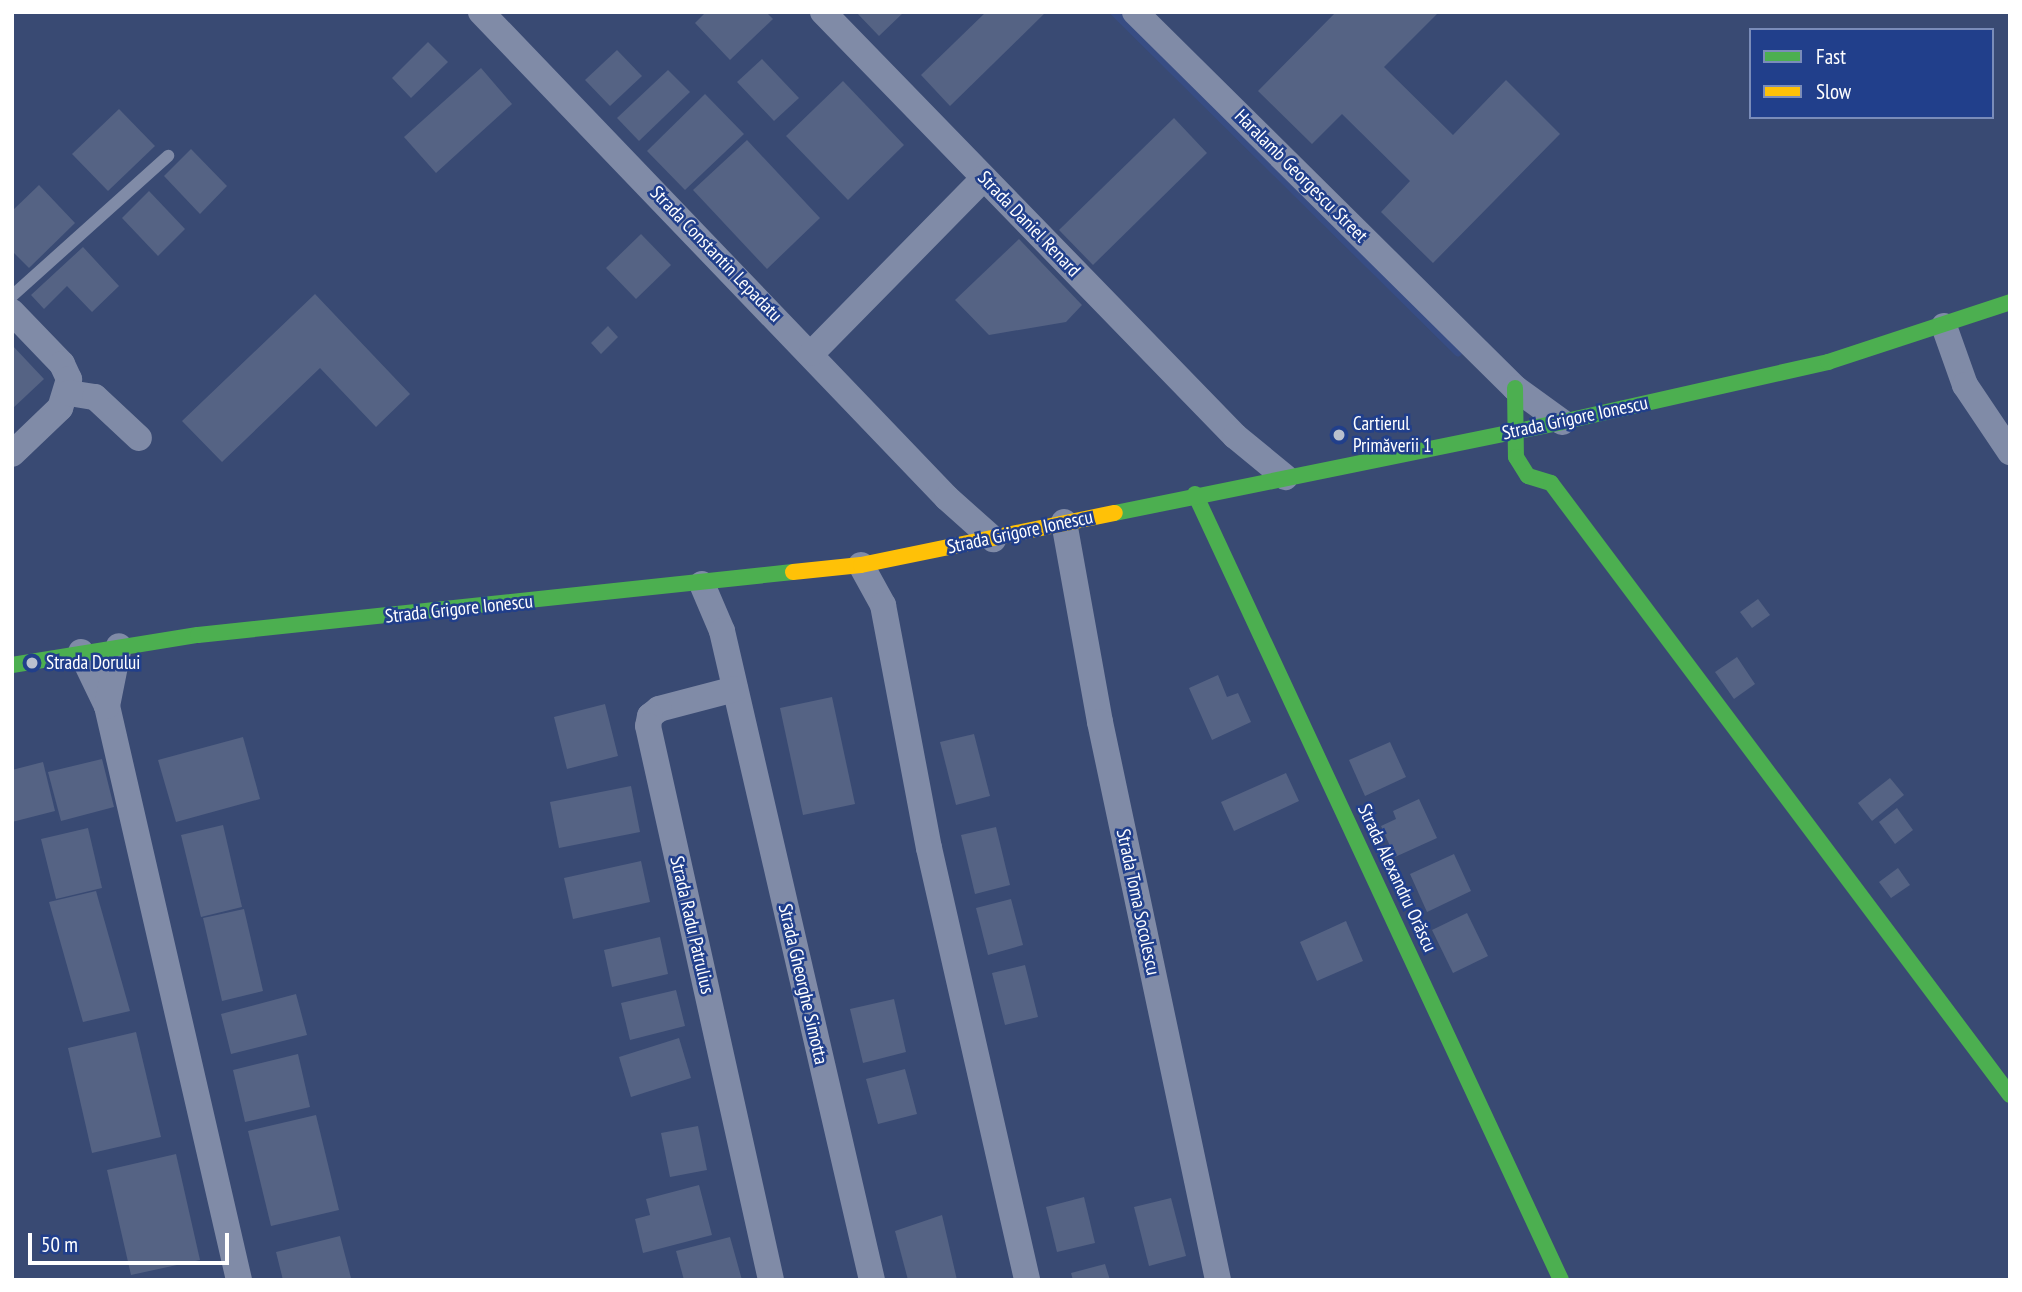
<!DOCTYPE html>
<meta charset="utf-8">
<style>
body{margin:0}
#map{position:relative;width:2022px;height:1292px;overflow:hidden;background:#394a73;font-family:"PT Sans Narrow",sans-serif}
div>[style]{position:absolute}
.stream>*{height:8px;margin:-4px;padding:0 4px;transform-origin:4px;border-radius:4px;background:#384d84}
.building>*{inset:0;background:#556384}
.lane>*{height:12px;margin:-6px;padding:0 6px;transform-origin:6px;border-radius:6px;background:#808ba7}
.street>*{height:26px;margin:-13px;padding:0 13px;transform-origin:13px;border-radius:13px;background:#808ba7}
.fast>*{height:16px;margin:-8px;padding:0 8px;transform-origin:8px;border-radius:8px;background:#4caf50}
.slow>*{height:16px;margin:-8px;padding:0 8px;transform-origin:8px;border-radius:8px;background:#ffc107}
.dots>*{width:19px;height:19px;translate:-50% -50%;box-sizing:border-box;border:4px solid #213f8b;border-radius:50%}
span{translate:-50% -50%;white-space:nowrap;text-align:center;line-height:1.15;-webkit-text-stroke:5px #213f8b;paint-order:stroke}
.street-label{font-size:19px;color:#fff}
.poi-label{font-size:19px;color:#fff}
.left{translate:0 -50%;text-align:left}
.frame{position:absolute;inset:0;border:14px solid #fff;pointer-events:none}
.legend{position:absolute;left:1749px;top:28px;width:245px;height:91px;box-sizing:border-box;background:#213f8b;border:2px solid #7a8cb9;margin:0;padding:9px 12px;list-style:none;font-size:21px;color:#fff}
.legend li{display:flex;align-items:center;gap:14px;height:35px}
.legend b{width:35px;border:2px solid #7a8cb9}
.scale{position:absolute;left:28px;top:1233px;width:201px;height:32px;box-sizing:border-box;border:4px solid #fff;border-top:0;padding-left:9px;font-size:21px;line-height:24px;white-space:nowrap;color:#fff;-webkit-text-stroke:5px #213f8b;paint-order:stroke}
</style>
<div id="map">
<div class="stream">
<div style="left:1114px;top:12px;width:484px;rotate:44.7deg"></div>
</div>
<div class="building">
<div style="clip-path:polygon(706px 12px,766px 12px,773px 19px,730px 60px,695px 23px)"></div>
<div style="clip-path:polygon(856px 12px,904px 12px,879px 36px)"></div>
<div style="clip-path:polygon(986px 12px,1046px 12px,950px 106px,921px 75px)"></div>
<div style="clip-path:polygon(1336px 12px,1439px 12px,1384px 67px,1453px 135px,1506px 80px,1560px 134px,1433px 263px,1381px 212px,1410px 181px,1342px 114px,1312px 144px,1258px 91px)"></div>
<div style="clip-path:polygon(428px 42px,448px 62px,411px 98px,392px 78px)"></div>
<div style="clip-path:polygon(617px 50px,642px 76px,610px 106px,585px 80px)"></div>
<div style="clip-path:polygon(762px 59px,799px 98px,774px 121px,737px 82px)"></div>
<div style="clip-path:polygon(481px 68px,512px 104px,436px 173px,404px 137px)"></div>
<div style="clip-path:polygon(668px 70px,690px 92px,639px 141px,617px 118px)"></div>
<div style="clip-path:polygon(843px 81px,904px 145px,848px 200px,786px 136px)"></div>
<div style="clip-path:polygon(705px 94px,744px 134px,685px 190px,647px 151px)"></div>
<div style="clip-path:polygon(119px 109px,155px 146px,108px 191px,72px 154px)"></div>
<div style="clip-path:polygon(1174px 118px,1207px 153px,1093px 265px,1059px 230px)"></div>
<div style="clip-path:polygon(747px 140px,820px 218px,767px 269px,693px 190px)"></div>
<div style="clip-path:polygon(191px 149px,227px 186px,200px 214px,164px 176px)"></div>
<div style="clip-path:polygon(39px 185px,75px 223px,29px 268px,12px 251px,12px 211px)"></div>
<div style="clip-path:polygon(149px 191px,185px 229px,158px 256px,122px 218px)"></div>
<div style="clip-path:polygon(641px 234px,671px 265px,636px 299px,606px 268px)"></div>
<div style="clip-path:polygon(1019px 239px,1082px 305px,1066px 322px,989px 335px,955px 300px)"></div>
<div style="clip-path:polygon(83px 247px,119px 286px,92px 312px,67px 286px,44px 309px,31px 295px)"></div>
<div style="clip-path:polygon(315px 294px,410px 394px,376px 427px,320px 368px,222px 462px,182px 421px)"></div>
<div style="clip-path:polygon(608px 326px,618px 337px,601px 354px,591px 343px)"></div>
<div style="clip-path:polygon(12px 345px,44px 379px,12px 409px)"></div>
<div style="clip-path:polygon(1758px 599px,1770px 615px,1752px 628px,1740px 612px)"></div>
<div style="clip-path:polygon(1737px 657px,1755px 684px,1734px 699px,1715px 672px)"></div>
<div style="clip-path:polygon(1218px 675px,1227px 697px,1238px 693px,1251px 722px,1212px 740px,1189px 688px)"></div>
<div style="clip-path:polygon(832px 697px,855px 804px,803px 815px,780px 708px)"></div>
<div style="clip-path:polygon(605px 704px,618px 756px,567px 769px,554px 717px)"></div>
<div style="clip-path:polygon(974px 734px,990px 796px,956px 805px,940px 742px)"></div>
<div style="clip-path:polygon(243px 737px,260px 799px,176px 822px,158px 760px)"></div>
<div style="clip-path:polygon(1390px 742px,1406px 777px,1365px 796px,1349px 760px)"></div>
<div style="clip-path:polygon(102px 759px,114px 807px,61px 821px,48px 772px)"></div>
<div style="clip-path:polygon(43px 762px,55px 811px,12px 822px,12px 770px)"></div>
<div style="clip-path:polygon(1286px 773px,1299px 801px,1234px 831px,1221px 802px)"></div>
<div style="clip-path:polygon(1890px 778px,1904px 795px,1872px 821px,1858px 803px)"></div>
<div style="clip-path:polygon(631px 786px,640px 832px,559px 848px,550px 802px)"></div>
<div style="clip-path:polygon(1419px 799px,1437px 838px,1395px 857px,1381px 826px,1396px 819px,1393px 811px)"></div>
<div style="clip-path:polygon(1897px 808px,1913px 830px,1895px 844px,1879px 822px)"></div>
<div style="clip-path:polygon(223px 825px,242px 907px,201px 917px,181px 835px)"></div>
<div style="clip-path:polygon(996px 827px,1010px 885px,975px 894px,961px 835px)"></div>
<div style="clip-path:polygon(88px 828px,102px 888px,56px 899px,41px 839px)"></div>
<div style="clip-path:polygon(1454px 854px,1471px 891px,1427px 912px,1410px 874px)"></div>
<div style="clip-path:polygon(641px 861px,650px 902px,573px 919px,564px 878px)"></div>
<div style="clip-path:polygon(1898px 868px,1910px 885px,1891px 898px,1879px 882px)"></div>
<div style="clip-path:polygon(96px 891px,130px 1011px,83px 1022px,49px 902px)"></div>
<div style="clip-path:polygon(1011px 899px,1023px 945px,988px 955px,976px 908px)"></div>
<div style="clip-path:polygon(244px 909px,263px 991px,222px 1001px,203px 918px)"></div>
<div style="clip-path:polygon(1467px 913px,1488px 956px,1453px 973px,1432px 930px)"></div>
<div style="clip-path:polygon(1346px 921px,1363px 961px,1317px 981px,1300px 942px)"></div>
<div style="clip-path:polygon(660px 937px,668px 974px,612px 987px,604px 950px)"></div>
<div style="clip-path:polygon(1025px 965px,1038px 1017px,1005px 1025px,992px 973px)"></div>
<div style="clip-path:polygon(676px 990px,685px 1026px,630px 1040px,621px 1003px)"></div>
<div style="clip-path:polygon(296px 994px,307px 1035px,231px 1054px,221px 1014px)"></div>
<div style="clip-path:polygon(894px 999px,906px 1052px,863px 1063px,850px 1009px)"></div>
<div style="clip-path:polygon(136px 1032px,161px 1137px,92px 1153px,68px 1048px)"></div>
<div style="clip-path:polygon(679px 1038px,691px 1078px,631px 1097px,619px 1057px)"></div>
<div style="clip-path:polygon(298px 1054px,310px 1107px,245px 1122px,233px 1070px)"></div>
<div style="clip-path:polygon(905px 1069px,917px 1114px,878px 1124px,866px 1079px)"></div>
<div style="clip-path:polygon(316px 1115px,339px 1210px,271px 1226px,248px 1131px)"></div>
<div style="clip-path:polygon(698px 1126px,707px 1170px,670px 1177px,661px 1133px)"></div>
<div style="clip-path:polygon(176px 1154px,200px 1260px,131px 1275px,107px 1170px)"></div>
<div style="clip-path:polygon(699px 1185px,712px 1235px,643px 1253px,635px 1219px,650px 1215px,646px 1199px)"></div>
<div style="clip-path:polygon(1084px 1197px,1095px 1243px,1057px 1252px,1046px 1207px)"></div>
<div style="clip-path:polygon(1171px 1198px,1186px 1256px,1149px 1266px,1134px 1207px)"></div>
<div style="clip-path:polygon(942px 1215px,957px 1280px,908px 1280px,895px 1231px)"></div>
<div style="clip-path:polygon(340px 1236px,351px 1278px,283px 1280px,276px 1252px)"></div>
<div style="clip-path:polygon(730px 1237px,742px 1280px,684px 1280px,676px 1251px)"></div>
<div style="clip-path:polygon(1105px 1264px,1110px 1280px,1073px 1280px,1071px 1273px)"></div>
</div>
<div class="lane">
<div style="left:12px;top:296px;width:210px;rotate:-41.9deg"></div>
</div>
<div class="street">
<div style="left:481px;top:12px;width:673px;rotate:46.2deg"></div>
<div style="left:947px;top:498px;width:62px;rotate:41.7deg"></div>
<div style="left:823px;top:12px;width:591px;rotate:45.82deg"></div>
<div style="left:1235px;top:436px;width:65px;rotate:39.4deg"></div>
<div style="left:1135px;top:12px;width:535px;rotate:44.7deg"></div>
<div style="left:1515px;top:388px;width:58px;rotate:35.9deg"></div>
<div style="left:12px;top:312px;width:72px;rotate:46.1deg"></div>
<div style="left:62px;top:364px;width:17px;rotate:65deg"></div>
<div style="left:69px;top:379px;width:30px;rotate:107deg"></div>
<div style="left:60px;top:408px;width:66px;rotate:136.2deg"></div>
<div style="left:1944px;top:326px;width:63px;rotate:70.4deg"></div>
<div style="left:1965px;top:385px;width:81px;rotate:56.1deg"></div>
<div style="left:812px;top:353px;width:245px;rotate:-45.5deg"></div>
<div style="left:69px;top:393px;width:26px;rotate:9deg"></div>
<div style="left:95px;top:397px;width:60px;rotate:43deg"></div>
<div style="left:1064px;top:522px;width:203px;rotate:79.8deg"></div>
<div style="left:1100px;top:722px;width:570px;rotate:78.06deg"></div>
<div style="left:861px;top:565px;width:46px;rotate:61.2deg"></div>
<div style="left:883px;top:605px;width:247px;rotate:79.3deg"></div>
<div style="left:929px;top:848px;width:443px;rotate:77.2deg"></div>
<div style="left:702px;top:584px;width:51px;rotate:66.9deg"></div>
<div style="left:722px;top:631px;width:666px;rotate:76.99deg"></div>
<div style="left:81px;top:652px;width:60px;rotate:64.3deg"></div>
<div style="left:107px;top:706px;width:589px;rotate:77.05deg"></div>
<div style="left:735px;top:689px;width:79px;rotate:165.3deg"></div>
<div style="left:659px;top:709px;width:11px;rotate:142deg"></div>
<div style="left:650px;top:716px;width:10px;rotate:101deg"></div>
<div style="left:648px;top:726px;width:567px;rotate:77.48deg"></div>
<div style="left:107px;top:706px;width:61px;rotate:-78.7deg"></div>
</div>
<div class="fast">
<div style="left:1515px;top:388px;width:69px;rotate:89.2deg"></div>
<div style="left:1516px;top:457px;width:22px;rotate:58deg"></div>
<div style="left:1528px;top:476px;width:24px;rotate:17deg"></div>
<div style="left:1551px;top:483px;width:765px;rotate:53.13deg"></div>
<div style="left:1195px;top:494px;width:867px;rotate:65.03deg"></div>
<div style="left:1115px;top:513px;width:456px;rotate:-11.5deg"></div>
<div style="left:1562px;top:422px;width:273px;rotate:-12.7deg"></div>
<div style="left:1828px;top:362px;width:192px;rotate:-18.2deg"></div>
<div style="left:12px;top:665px;width:188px;rotate:-9.2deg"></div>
<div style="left:198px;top:635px;width:598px;rotate:-6.04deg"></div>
</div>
<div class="slow">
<div style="left:793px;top:572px;width:68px;rotate:-5.9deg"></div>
<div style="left:861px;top:565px;width:259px;rotate:-11.6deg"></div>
</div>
<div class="dots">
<div style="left:1339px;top:435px;background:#bac0ce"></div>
<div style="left:32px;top:663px;background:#bac0ce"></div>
</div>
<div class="street-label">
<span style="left:1301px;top:176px;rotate:45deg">Haralamb Georgescu Street</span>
<span style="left:1029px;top:224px;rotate:46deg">Strada Daniel Renard</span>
<span style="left:716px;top:254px;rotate:46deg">Strada Constantin Lepadatu</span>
<span style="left:1575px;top:418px;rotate:-12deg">Strada Grigore Ionescu</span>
<span style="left:1020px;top:532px;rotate:-12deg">Strada Grigore Ionescu</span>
<span style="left:459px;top:609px;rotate:-6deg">Strada Grigore Ionescu</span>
<span style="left:1397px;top:878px;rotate:65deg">Strada Alexandru Orăscu</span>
<span style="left:1138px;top:902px;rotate:78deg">Strada Toma Socolescu</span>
<span style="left:692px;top:925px;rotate:77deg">Strada Radu Patrulius</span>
<span style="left:803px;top:984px;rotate:77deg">Strada Gheorghe Simotta</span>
</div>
<div class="poi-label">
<span class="left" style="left:1353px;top:435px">Cartierul<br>Primăverii 1</span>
<span class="left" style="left:46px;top:663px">Strada Dorului</span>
</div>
<div class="frame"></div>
<ul class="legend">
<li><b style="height:9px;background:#4caf50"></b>Fast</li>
<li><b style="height:9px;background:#ffc107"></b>Slow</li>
</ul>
<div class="scale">50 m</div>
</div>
